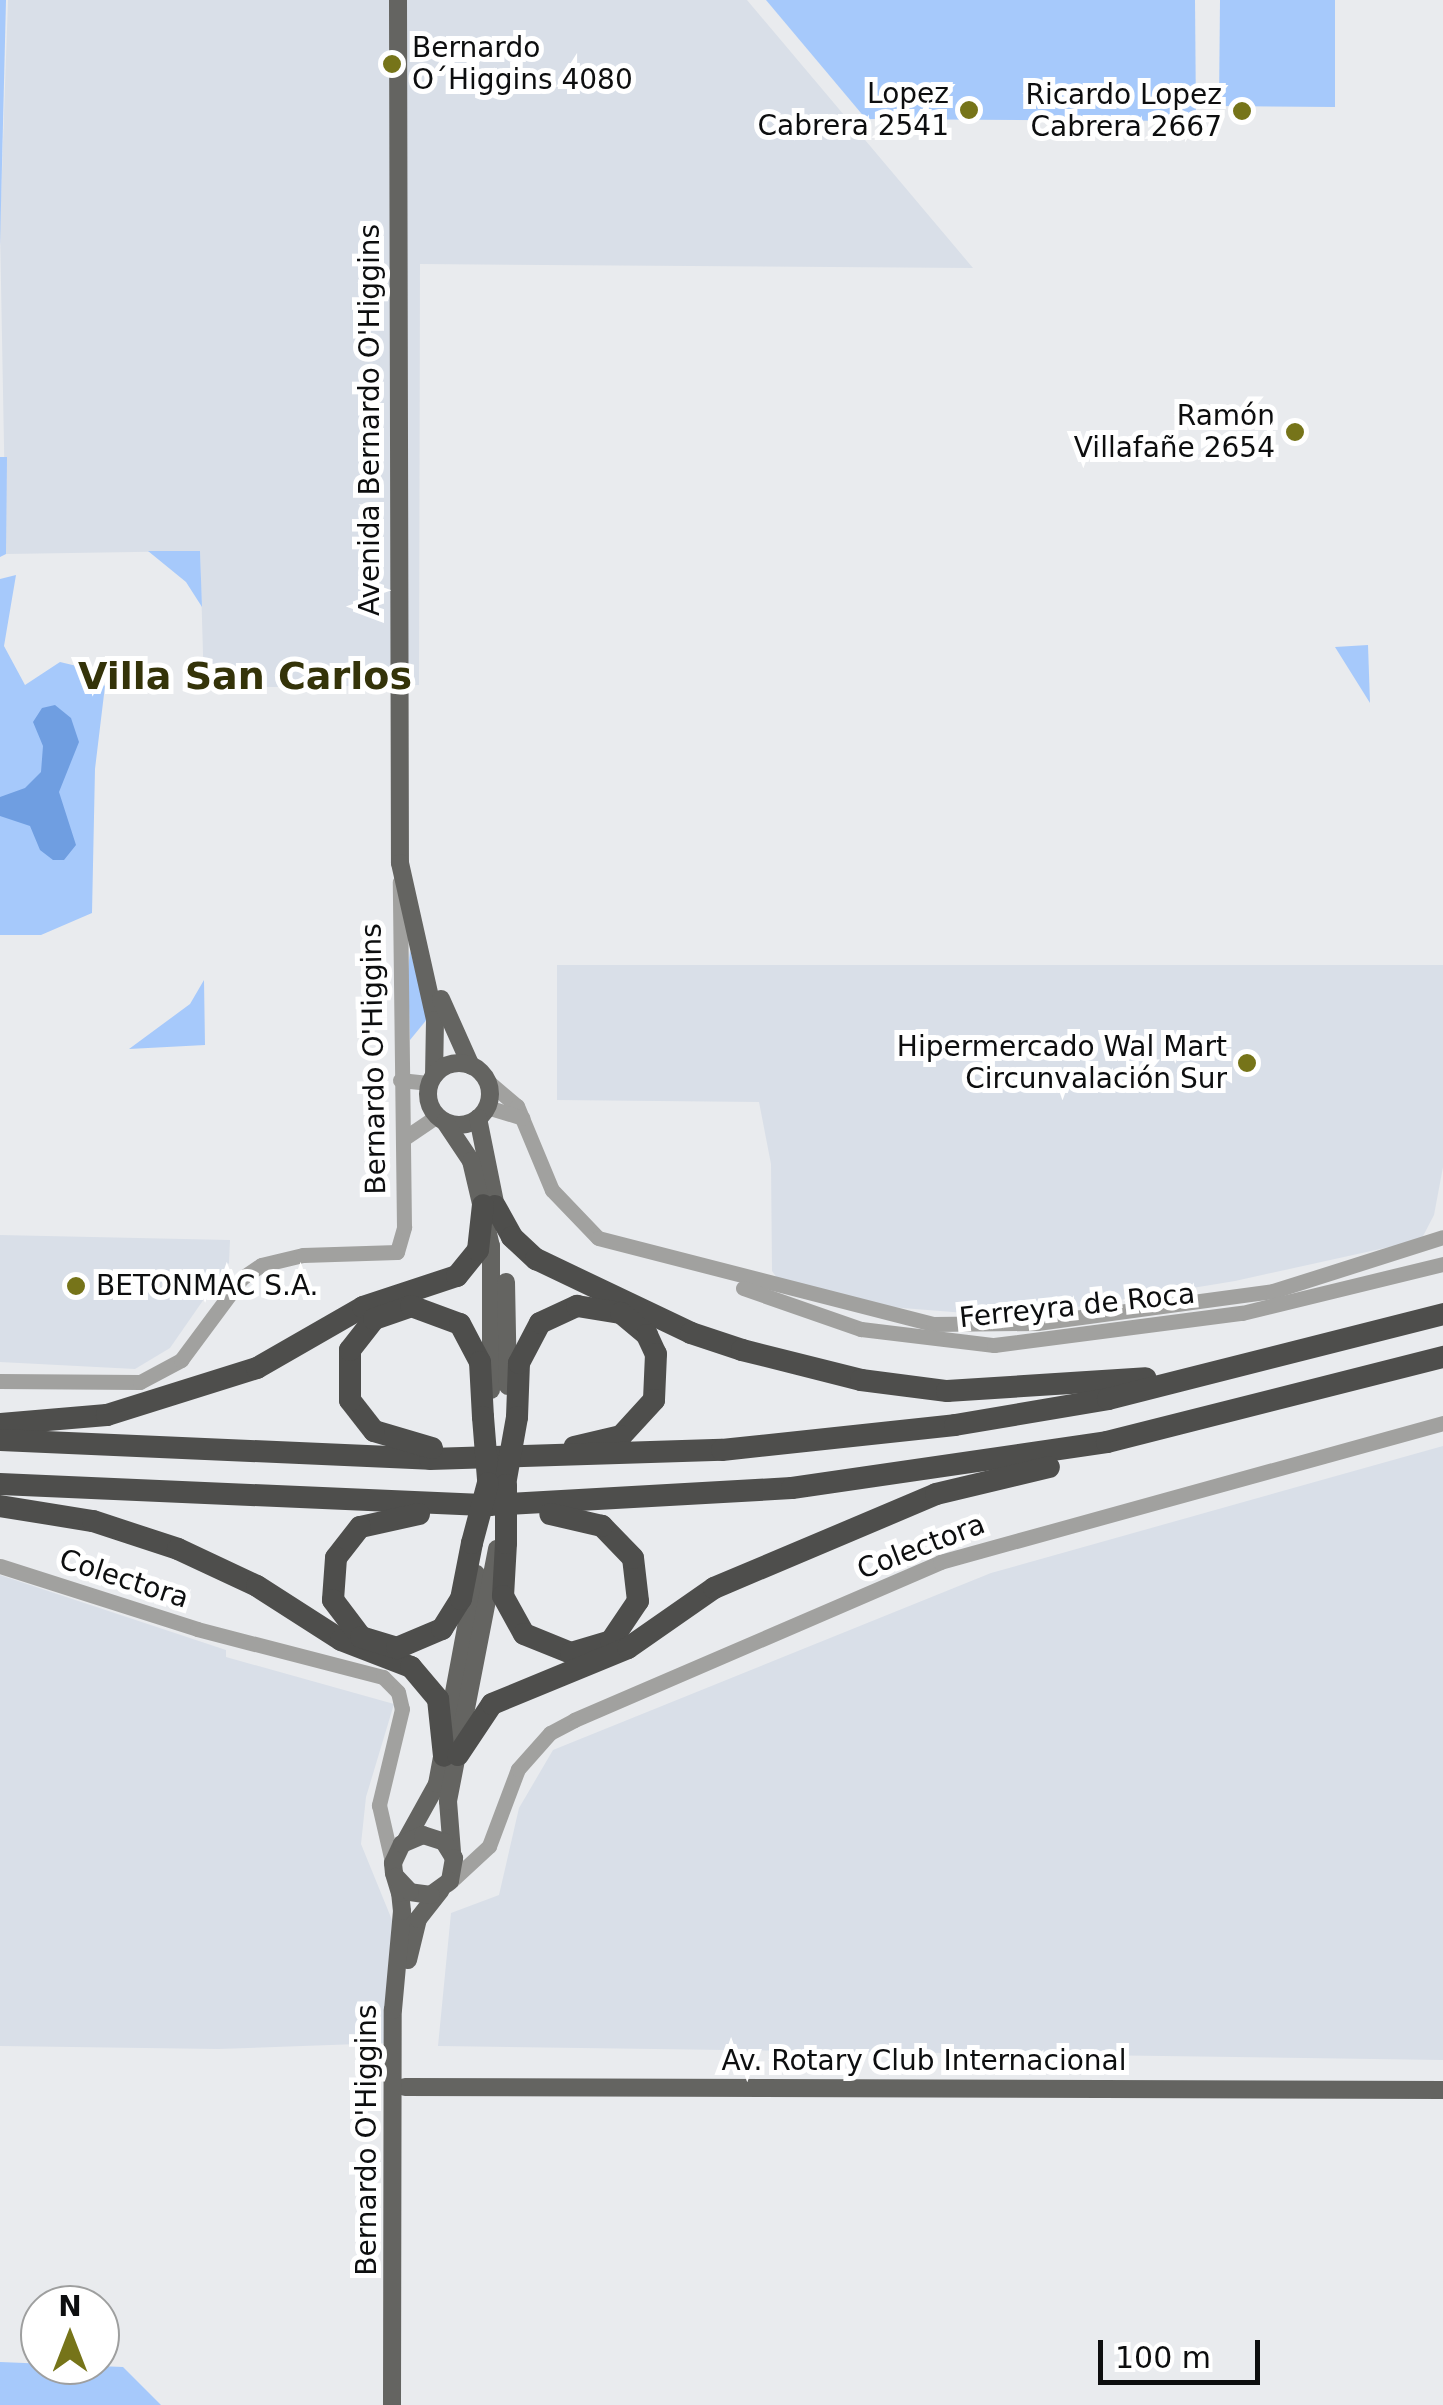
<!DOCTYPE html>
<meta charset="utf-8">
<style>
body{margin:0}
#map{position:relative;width:1443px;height:2405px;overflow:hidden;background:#e9ebee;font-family:"DejaVu Sans",sans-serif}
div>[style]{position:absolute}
.built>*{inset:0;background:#d9dfe8}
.green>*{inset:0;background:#a6c9fb}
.water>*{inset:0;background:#6f9ee1}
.minor>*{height:15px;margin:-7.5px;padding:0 7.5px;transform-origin:7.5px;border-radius:7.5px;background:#a1a19f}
.major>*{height:18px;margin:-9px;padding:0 9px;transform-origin:9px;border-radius:9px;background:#646461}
.major>.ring{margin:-9px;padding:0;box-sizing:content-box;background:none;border:18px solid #646461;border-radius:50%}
.highway>*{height:22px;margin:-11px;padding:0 11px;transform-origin:11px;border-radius:11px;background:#4e4e4c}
.highway-bridge>*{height:22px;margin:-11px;padding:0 11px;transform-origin:11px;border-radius:11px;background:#4e4e4c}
.dots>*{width:28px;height:28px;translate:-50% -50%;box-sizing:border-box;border:5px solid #fff;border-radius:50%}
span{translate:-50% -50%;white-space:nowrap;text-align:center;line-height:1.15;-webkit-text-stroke:10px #fff;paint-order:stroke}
.poi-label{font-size:28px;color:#0d0e0f}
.left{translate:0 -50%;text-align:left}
.right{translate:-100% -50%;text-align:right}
.street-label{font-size:28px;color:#0d0e0f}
.district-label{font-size:38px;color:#343309;font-weight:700}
.north{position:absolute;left:20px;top:2285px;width:100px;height:100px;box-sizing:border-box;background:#fff;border:2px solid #9e9f9f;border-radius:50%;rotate:0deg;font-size:28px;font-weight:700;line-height:40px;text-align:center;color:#0d0e0f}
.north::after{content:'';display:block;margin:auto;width:35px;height:45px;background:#767419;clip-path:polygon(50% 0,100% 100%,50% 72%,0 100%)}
.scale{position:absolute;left:1098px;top:2340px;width:162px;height:45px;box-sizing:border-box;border:5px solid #0d0e0f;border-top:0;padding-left:12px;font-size:30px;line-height:35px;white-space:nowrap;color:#0d0e0f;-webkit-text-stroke:8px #fff;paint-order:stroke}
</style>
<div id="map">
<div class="built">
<div style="clip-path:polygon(8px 0,747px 0,973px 268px,420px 264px,419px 685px,204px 688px,200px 551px,6px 554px,0 229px)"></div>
<div style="clip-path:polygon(557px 965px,1443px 965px,1443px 1167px,1434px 1215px,1421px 1240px,1235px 1281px,1016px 1317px,877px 1306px,782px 1285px,772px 1271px,771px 1164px,759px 1102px,557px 1100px)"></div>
<div style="clip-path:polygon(0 1235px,230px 1240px,229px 1263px,170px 1348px,135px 1369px,0 1362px)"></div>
<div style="clip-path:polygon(1443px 1446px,1443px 2060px,438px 2046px,451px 1913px,499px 1895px,519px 1808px,553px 1750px,991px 1573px)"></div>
<div style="clip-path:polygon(0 1575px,226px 1650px,226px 1657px,394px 1704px,366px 1797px,361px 1844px,392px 1920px,386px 2043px,218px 2049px,0 2046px)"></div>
</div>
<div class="green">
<div style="clip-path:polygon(0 0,6px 0,0 246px)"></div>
<div style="clip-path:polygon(766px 0,1195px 0,1196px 121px,866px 119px)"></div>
<div style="clip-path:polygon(1220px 0,1335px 0,1335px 107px,1219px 106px)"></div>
<div style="clip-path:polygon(0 457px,7px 457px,6px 554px,0 557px)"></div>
<div style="clip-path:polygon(148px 551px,200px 551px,202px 607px,186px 582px)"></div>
<div style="clip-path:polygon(16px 575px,4px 646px,25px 685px,60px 662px,85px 668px,105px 686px,95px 769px,92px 913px,41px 935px,0 935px,0 579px)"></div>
<div style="clip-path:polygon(1368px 645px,1370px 703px,1335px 647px)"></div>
<div style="clip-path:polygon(410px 950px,428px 1018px,410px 1040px,408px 972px)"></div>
<div style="clip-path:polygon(204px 980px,205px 1045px,129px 1049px,190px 1004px)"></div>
<div style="clip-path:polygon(0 2362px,123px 2367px,161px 2405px,0 2405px)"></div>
</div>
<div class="water">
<div style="clip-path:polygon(55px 705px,71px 718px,79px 742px,59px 792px,76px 845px,64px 860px,53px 860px,40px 850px,30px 826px,0 816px,0 797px,25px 788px,41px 772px,43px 746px,33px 722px,42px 708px)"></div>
</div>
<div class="minor">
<div style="left:485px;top:1079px;width:42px;rotate:40.2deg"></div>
<div style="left:517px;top:1106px;width:91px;rotate:67.4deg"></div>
<div style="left:552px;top:1190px;width:66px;rotate:46.2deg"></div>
<div style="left:598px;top:1238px;width:346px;rotate:14.4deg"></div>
<div style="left:933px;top:1324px;width:104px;rotate:-0.6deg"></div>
<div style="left:1037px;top:1323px;width:238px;rotate:-7.7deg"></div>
<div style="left:1273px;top:1291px;width:178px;rotate:-17.6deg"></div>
<div style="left:400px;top:1080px;width:30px;rotate:6deg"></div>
<div style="left:487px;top:1107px;width:37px;rotate:17deg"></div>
<div style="left:403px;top:1139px;width:41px;rotate:-34.1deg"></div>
<div style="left:743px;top:1288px;width:125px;rotate:19.2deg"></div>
<div style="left:861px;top:1329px;width:134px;rotate:6.9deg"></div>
<div style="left:994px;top:1345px;width:250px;rotate:-7.4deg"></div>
<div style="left:1242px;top:1313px;width:207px;rotate:-13.7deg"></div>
<div style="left:0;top:1381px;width:140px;rotate:0.4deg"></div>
<div style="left:140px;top:1382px;width:47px;rotate:-28.2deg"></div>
<div style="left:181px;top:1360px;width:102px;rotate:-53.4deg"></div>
<div style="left:242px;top:1278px;width:23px;rotate:-34deg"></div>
<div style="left:261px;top:1265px;width:43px;rotate:-13.4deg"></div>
<div style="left:303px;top:1255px;width:94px;rotate:-1.8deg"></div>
<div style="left:397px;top:1252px;width:26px;rotate:-74deg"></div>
<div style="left:404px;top:1227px;width:345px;rotate:-90.7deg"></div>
<div style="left:0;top:1566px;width:207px;rotate:17.7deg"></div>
<div style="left:197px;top:1629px;width:192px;rotate:14.5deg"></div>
<div style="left:383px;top:1677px;width:21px;rotate:45deg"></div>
<div style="left:398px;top:1692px;width:17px;rotate:77deg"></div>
<div style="left:402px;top:1709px;width:99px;rotate:103.5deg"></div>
<div style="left:379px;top:1805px;width:63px;rotate:77.1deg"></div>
<div style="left:448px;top:1884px;width:56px;rotate:-42.8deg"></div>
<div style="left:489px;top:1846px;width:82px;rotate:-69.4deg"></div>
<div style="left:518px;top:1769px;width:48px;rotate:-48.4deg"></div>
<div style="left:550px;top:1733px;width:27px;rotate:-28deg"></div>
<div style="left:574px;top:1720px;width:399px;rotate:-23.3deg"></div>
<div style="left:940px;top:1562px;width:522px;rotate:-15.45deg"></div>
</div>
<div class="major">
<div style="left:398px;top:0;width:863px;rotate:89.87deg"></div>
<div style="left:400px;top:863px;width:161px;rotate:77.4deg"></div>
<div style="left:435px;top:1020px;width:55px;rotate:91deg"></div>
<div style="left:441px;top:999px;width:73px;rotate:65.9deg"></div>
<div class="ring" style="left:428px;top:1063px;width:44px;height:44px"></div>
<div style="left:478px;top:1118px;width:101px;rotate:78.6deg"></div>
<div style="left:445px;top:1122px;width:47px;rotate:56.3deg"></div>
<div style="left:471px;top:1161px;width:87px;rotate:76.8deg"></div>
<div style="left:491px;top:1246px;width:144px;rotate:90deg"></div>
<div style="left:506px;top:1282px;width:104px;rotate:88.9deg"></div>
<div style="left:406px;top:1840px;width:64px;rotate:-61deg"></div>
<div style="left:437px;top:1784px;width:214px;rotate:-79.5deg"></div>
<div style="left:452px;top:1852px;width:51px;rotate:-94.5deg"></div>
<div style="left:448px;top:1801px;width:257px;rotate:-79deg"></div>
<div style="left:408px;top:1960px;width:42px;rotate:-76.3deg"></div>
<div style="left:418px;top:1919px;width:37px;rotate:-52deg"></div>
<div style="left:405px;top:2087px;width:1038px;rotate:0.17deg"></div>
<div style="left:392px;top:2405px;width:395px;rotate:-89.9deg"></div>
<div style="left:393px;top:2010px;width:99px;rotate:-84.8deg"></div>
<div style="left:402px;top:1911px;width:18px;rotate:-96deg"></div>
<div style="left:400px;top:1893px;width:21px;rotate:-107deg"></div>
<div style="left:394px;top:1873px;width:10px;rotate:-96deg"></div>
<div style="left:393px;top:1863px;width:21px;rotate:-65deg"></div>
<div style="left:402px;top:1844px;width:23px;rotate:-23deg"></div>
<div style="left:423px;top:1835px;width:22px;rotate:18deg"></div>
<div style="left:444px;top:1842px;width:19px;rotate:58deg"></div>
<div style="left:454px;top:1858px;width:23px;rotate:100deg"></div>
<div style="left:450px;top:1881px;width:24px;rotate:144deg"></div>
<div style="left:431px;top:1895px;width:21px;rotate:-172deg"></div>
<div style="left:410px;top:1892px;width:21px;rotate:-133deg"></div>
</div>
<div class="highway">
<div style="left:495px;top:1206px;width:35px;rotate:61deg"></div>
<div style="left:512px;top:1237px;width:33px;rotate:43deg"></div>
<div style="left:536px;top:1259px;width:172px;rotate:25.5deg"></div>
<div style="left:691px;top:1333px;width:54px;rotate:18.4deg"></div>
<div style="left:742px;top:1350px;width:123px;rotate:14.1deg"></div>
<div style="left:861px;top:1380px;width:87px;rotate:7.3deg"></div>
<div style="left:947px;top:1391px;width:199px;rotate:-3.7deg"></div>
<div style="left:517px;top:1417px;width:54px;rotate:-87.9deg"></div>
<div style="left:519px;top:1363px;width:45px;rotate:-62.3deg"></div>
<div style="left:540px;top:1323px;width:41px;rotate:-24.7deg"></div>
<div style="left:577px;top:1306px;width:45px;rotate:9deg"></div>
<div style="left:621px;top:1313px;width:34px;rotate:40deg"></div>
<div style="left:647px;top:1335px;width:21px;rotate:65deg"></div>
<div style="left:656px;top:1354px;width:46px;rotate:92.5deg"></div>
<div style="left:654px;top:1400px;width:49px;rotate:132.5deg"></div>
<div style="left:621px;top:1436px;width:48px;rotate:166.8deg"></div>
<div style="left:0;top:1424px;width:107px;rotate:-4.8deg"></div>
<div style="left:107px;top:1415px;width:157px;rotate:-17.4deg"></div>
<div style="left:257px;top:1368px;width:122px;rotate:-29.9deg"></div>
<div style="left:363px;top:1307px;width:99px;rotate:-18.3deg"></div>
<div style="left:457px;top:1276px;width:33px;rotate:-51deg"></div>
<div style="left:478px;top:1250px;width:45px;rotate:-83.7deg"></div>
<div style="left:0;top:1440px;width:430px;rotate:2.5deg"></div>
<div style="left:430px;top:1459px;width:292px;rotate:-1.8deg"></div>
<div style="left:722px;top:1450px;width:234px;rotate:-6.1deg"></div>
<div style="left:955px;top:1425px;width:155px;rotate:-9.6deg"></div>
<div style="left:1108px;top:1399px;width:346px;rotate:-14.2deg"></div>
<div style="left:432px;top:1448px;width:60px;rotate:-163.7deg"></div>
<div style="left:374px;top:1431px;width:39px;rotate:-128deg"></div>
<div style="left:350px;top:1400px;width:50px;rotate:-90deg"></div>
<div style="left:350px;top:1350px;width:39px;rotate:-52deg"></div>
<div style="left:374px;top:1319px;width:39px;rotate:-19deg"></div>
<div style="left:411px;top:1306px;width:52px;rotate:20.2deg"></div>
<div style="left:460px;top:1324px;width:43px;rotate:62.2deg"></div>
<div style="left:480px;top:1362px;width:55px;rotate:86.9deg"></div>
<div style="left:0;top:1484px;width:489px;rotate:2.5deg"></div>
<div style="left:489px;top:1505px;width:303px;rotate:-3.2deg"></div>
<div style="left:792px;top:1488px;width:318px;rotate:-8.3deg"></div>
<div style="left:1107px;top:1442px;width:347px;rotate:-14.2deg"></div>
<div style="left:0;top:1506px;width:94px;rotate:9.2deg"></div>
<div style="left:93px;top:1521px;width:89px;rotate:18.2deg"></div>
<div style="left:178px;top:1549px;width:87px;rotate:25.1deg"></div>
<div style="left:257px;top:1586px;width:100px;rotate:32.7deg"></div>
<div style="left:341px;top:1640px;width:75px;rotate:21.1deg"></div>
<div style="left:411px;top:1667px;width:42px;rotate:49.8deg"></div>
<div style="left:438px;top:1699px;width:57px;rotate:84deg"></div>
<div style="left:419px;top:1514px;width:60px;rotate:167.6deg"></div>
<div style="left:360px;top:1527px;width:39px;rotate:128deg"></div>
<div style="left:336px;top:1558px;width:42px;rotate:94.1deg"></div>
<div style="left:333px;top:1600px;width:46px;rotate:52.9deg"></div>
<div style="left:361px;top:1637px;width:38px;rotate:17deg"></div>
<div style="left:397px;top:1648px;width:49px;rotate:-22.9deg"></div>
<div style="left:442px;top:1629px;width:36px;rotate:-58deg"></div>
<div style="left:461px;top:1599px;width:57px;rotate:-78.9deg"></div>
<div style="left:506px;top:1543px;width:53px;rotate:93.2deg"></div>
<div style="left:503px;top:1596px;width:43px;rotate:61.1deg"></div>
<div style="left:524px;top:1634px;width:51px;rotate:22deg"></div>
<div style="left:571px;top:1653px;width:42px;rotate:-16.7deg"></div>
<div style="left:611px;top:1641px;width:48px;rotate:-56deg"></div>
<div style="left:638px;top:1601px;width:43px;rotate:-96.6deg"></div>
<div style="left:633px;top:1558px;width:45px;rotate:-134.1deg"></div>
<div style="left:602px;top:1526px;width:53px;rotate:-167deg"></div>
<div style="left:458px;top:1755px;width:61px;rotate:-56.3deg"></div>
<div style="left:492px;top:1704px;width:147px;rotate:-22.4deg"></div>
<div style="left:628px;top:1648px;width:105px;rotate:-34.9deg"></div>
<div style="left:714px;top:1588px;width:241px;rotate:-22.9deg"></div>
<div style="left:936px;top:1494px;width:116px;rotate:-13.4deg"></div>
</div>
<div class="highway-bridge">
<div style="left:483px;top:1417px;width:62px;rotate:85.4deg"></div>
<div style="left:506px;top:1479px;width:63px;rotate:-79.9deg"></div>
<div style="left:506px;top:1485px;width:58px;rotate:90deg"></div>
<div style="left:472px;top:1543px;width:62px;rotate:-75.1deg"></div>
</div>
<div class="dots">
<div style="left:392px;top:64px;background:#767419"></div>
<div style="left:969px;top:110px;background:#767419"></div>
<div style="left:1242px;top:111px;background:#767419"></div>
<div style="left:1295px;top:432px;background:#767419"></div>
<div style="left:1247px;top:1063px;background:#767419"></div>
<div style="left:76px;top:1286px;background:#767419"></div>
</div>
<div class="poi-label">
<span class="left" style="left:412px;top:64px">Bernardo<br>O´Higgins 4080</span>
<span class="right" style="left:949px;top:110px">Lopez<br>Cabrera 2541</span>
<span class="right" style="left:1222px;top:111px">Ricardo Lopez<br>Cabrera 2667</span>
<span class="right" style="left:1275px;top:432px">Ramón<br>Villafañe 2654</span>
<span class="right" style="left:1227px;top:1063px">Hipermercado Wal Mart<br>Circunvalación Sur</span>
<span class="left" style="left:96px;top:1286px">BETONMAC S.A.</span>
</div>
<div class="street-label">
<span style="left:370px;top:420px;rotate:-90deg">Avenida Bernardo O'Higgins</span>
<span style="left:374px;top:1059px;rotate:-91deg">Bernardo O'Higgins</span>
<span style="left:1077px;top:1306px;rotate:-6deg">Ferreyra de Roca</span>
<span style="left:921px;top:1547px;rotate:-21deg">Colectora</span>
<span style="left:124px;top:1579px;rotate:18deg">Colectora</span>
<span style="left:924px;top:2061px">Av. Rotary Club Internacional</span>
<span style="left:367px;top:2140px;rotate:-90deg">Bernardo O'Higgins</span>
</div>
<div class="district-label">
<span style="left:245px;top:677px">Villa San Carlos</span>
</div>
<div class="north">N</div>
<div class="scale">100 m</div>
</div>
